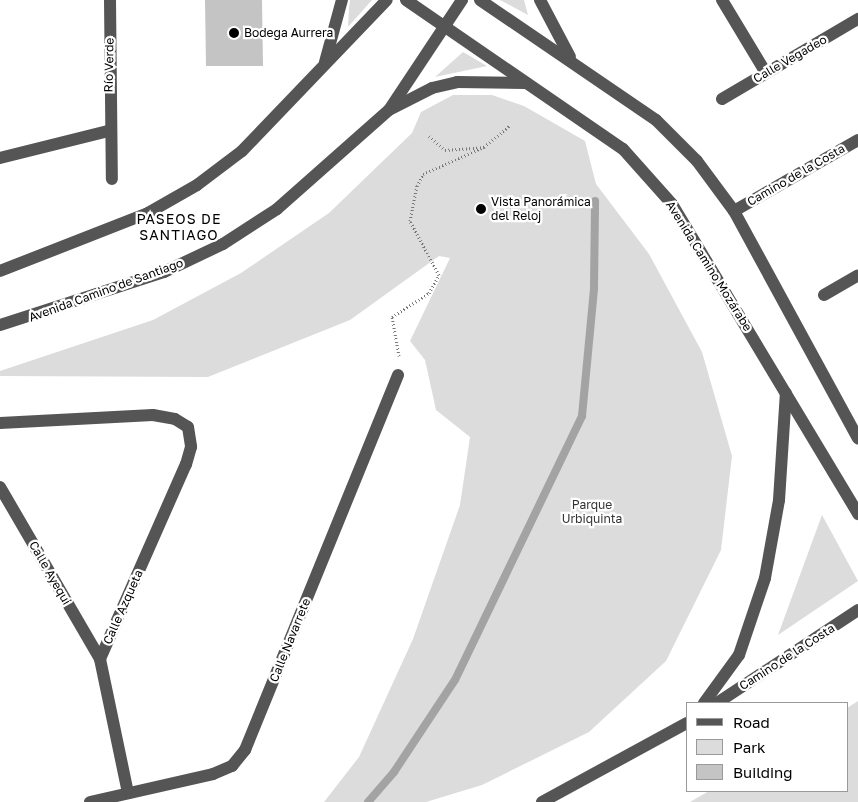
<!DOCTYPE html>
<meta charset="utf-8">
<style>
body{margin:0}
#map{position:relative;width:858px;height:802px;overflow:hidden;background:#fff;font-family:"Golos Text",sans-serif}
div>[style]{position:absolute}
.green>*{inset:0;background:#dcdcdc}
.stream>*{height:8px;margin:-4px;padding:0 4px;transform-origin:4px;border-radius:4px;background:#a3a3a3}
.building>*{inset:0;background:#c4c4c4}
.path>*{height:3px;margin-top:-1.5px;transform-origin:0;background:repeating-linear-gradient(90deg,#777 0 1px,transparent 0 3.5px)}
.minor>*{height:12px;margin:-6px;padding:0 6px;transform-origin:6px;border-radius:6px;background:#555}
.dots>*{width:14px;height:14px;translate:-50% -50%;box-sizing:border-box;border:2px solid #fff;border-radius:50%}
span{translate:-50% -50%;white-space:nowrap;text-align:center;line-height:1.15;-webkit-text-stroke:4.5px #fff;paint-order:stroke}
.poi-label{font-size:12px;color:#000}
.left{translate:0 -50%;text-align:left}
.street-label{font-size:12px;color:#000}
.park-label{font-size:12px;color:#333}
.neighbourhood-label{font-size:14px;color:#000;letter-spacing:1px}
.legend{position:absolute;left:686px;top:702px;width:162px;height:90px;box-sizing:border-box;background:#fff;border:1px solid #999;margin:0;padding:6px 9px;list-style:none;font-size:15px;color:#000}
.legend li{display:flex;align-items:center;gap:10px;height:25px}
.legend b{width:25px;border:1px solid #999}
</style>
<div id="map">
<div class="green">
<div style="clip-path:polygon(350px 0,372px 0,348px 27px,349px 8px)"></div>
<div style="clip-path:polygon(500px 0,524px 0,528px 15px)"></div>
<div style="clip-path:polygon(463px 52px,487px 66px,435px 77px)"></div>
<div style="clip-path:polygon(453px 95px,492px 95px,524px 106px,585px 141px,596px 184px,649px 254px,702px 352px,732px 456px,721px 550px,666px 661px,589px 732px,482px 785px,426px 802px,324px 802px,359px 757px,413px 639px,460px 505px,470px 437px,436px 410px,425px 360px,410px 341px,450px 258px,439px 256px,350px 320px,208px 377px,0 376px,0 371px,153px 320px,241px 273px,329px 213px,412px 133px,421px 112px)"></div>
<div style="clip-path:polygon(822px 515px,858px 581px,778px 635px)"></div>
<div style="clip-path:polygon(858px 701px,858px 802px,690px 802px,709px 791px,847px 791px,847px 708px)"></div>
</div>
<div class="stream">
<div style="left:368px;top:802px;width:40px;rotate:-49deg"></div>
<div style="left:394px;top:772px;width:110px;rotate:-56.5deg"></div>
<div style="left:455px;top:680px;width:293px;rotate:-64.3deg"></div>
<div style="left:582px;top:416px;width:129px;rotate:-84.6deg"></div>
<div style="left:594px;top:288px;width:87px;rotate:-89.3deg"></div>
</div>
<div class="building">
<div style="clip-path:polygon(205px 0,262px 0,263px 66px,206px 66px)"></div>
</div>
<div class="path">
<div style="left:429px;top:136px;width:21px;rotate:41deg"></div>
<div style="left:445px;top:150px;width:39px;rotate:-4deg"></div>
<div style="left:484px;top:147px;width:34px;rotate:-40deg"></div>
<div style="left:399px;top:356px;width:40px;rotate:-100deg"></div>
<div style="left:392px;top:317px;width:44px;rotate:-33deg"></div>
<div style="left:429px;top:293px;width:21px;rotate:-61deg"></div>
<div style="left:439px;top:275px;width:61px;rotate:-118.2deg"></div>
<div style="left:410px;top:221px;width:36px;rotate:-79deg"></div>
<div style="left:417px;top:186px;width:13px;rotate:-63deg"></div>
<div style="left:423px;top:174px;width:67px;rotate:-23.9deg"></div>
</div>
<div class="minor">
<div style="left:110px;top:0;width:179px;rotate:89.4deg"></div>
<div style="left:406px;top:0;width:263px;rotate:34.5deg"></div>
<div style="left:623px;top:149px;width:74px;rotate:48.3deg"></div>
<div style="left:672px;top:204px;width:362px;rotate:59deg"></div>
<div style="left:480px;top:0;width:213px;rotate:34.3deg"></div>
<div style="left:656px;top:120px;width:58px;rotate:45deg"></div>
<div style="left:697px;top:161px;width:62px;rotate:53.5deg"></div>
<div style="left:734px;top:211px;width:259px;rotate:61.4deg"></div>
<div style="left:540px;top:0;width:64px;rotate:62.2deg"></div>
<div style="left:722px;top:0;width:85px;rotate:58.9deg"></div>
<div style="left:325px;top:62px;width:64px;rotate:-74.7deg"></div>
<div style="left:722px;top:99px;width:158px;rotate:-30.5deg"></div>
<div style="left:391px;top:109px;width:46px;rotate:-27.1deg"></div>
<div style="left:432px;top:88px;width:26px;rotate:-13deg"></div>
<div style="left:457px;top:82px;width:68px;rotate:0.8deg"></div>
<div style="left:0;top:158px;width:111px;rotate:-14deg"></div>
<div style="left:734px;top:211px;width:143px;rotate:-29.8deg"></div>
<div style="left:0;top:271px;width:159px;rotate:-21.4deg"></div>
<div style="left:148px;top:213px;width:56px;rotate:-29.7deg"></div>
<div style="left:197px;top:185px;width:56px;rotate:-37.1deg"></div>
<div style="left:242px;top:151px;width:209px;rotate:-46.2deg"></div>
<div style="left:824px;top:295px;width:39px;rotate:-30deg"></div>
<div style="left:0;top:325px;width:172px;rotate:-17.9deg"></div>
<div style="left:164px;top:272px;width:65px;rotate:-25.4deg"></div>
<div style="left:223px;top:244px;width:64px;rotate:-32.9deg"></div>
<div style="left:277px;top:209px;width:149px;rotate:-41.5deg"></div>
<div style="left:389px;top:110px;width:132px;rotate:-56.4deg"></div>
<div style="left:0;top:423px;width:153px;rotate:-3deg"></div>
<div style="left:153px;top:415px;width:22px;rotate:10deg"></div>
<div style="left:175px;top:419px;width:15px;rotate:32deg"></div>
<div style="left:188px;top:427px;width:20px;rotate:81deg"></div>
<div style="left:191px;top:447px;width:18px;rotate:106deg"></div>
<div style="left:186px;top:464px;width:213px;rotate:113.8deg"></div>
<div style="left:100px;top:659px;width:137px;rotate:78.2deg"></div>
<div style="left:0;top:487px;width:199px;rotate:59.8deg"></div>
<div style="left:704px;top:703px;width:59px;rotate:-53.9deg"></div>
<div style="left:739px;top:655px;width:81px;rotate:-71.3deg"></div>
<div style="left:765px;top:578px;width:79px;rotate:-79.8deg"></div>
<div style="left:779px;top:500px;width:107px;rotate:-86.3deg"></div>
<div style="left:717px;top:703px;width:169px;rotate:-33.4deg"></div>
<div style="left:90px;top:802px;width:126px;rotate:-12.8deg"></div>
<div style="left:213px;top:774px;width:21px;rotate:-23deg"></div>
<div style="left:232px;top:766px;width:21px;rotate:-51deg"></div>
<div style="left:245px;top:750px;width:405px;rotate:-67.8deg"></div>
<div style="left:542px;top:802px;width:165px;rotate:-28.6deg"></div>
</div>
<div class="dots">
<div style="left:234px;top:33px;background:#000"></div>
<div style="left:481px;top:209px;background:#000"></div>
</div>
<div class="poi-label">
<span class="left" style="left:244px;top:33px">Bodega Aurrera</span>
<span class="left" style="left:491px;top:209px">Vista Panorámica<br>del Reloj</span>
</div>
<div class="street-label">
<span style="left:790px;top:59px;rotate:-30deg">Calle Vegadeo</span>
<span style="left:109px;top:65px;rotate:-89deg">Río Verde</span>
<span style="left:796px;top:175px;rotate:-30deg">Camino de la Costa</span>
<span style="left:709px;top:266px;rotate:58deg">Avenida Camino Mozárabe</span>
<span style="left:106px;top:290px;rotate:-20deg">Avenida Camino de Santiago</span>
<span style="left:50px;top:573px;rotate:60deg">Calle Ayequi</span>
<span style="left:123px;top:607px;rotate:-66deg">Calle Azqueta</span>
<span style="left:290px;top:640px;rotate:-68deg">Calle Navarrete</span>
<span style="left:787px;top:657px;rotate:-33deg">Camino de la Costa</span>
</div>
<div class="park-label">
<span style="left:592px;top:512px">Parque<br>Urbiquinta</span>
</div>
<div class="neighbourhood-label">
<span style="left:179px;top:227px">PASEOS DE<br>SANTIAGO</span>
</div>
<ul class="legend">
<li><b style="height:6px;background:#555"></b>Road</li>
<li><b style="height:14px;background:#dcdcdc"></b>Park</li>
<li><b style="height:14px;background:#c4c4c4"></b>Building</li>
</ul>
</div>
